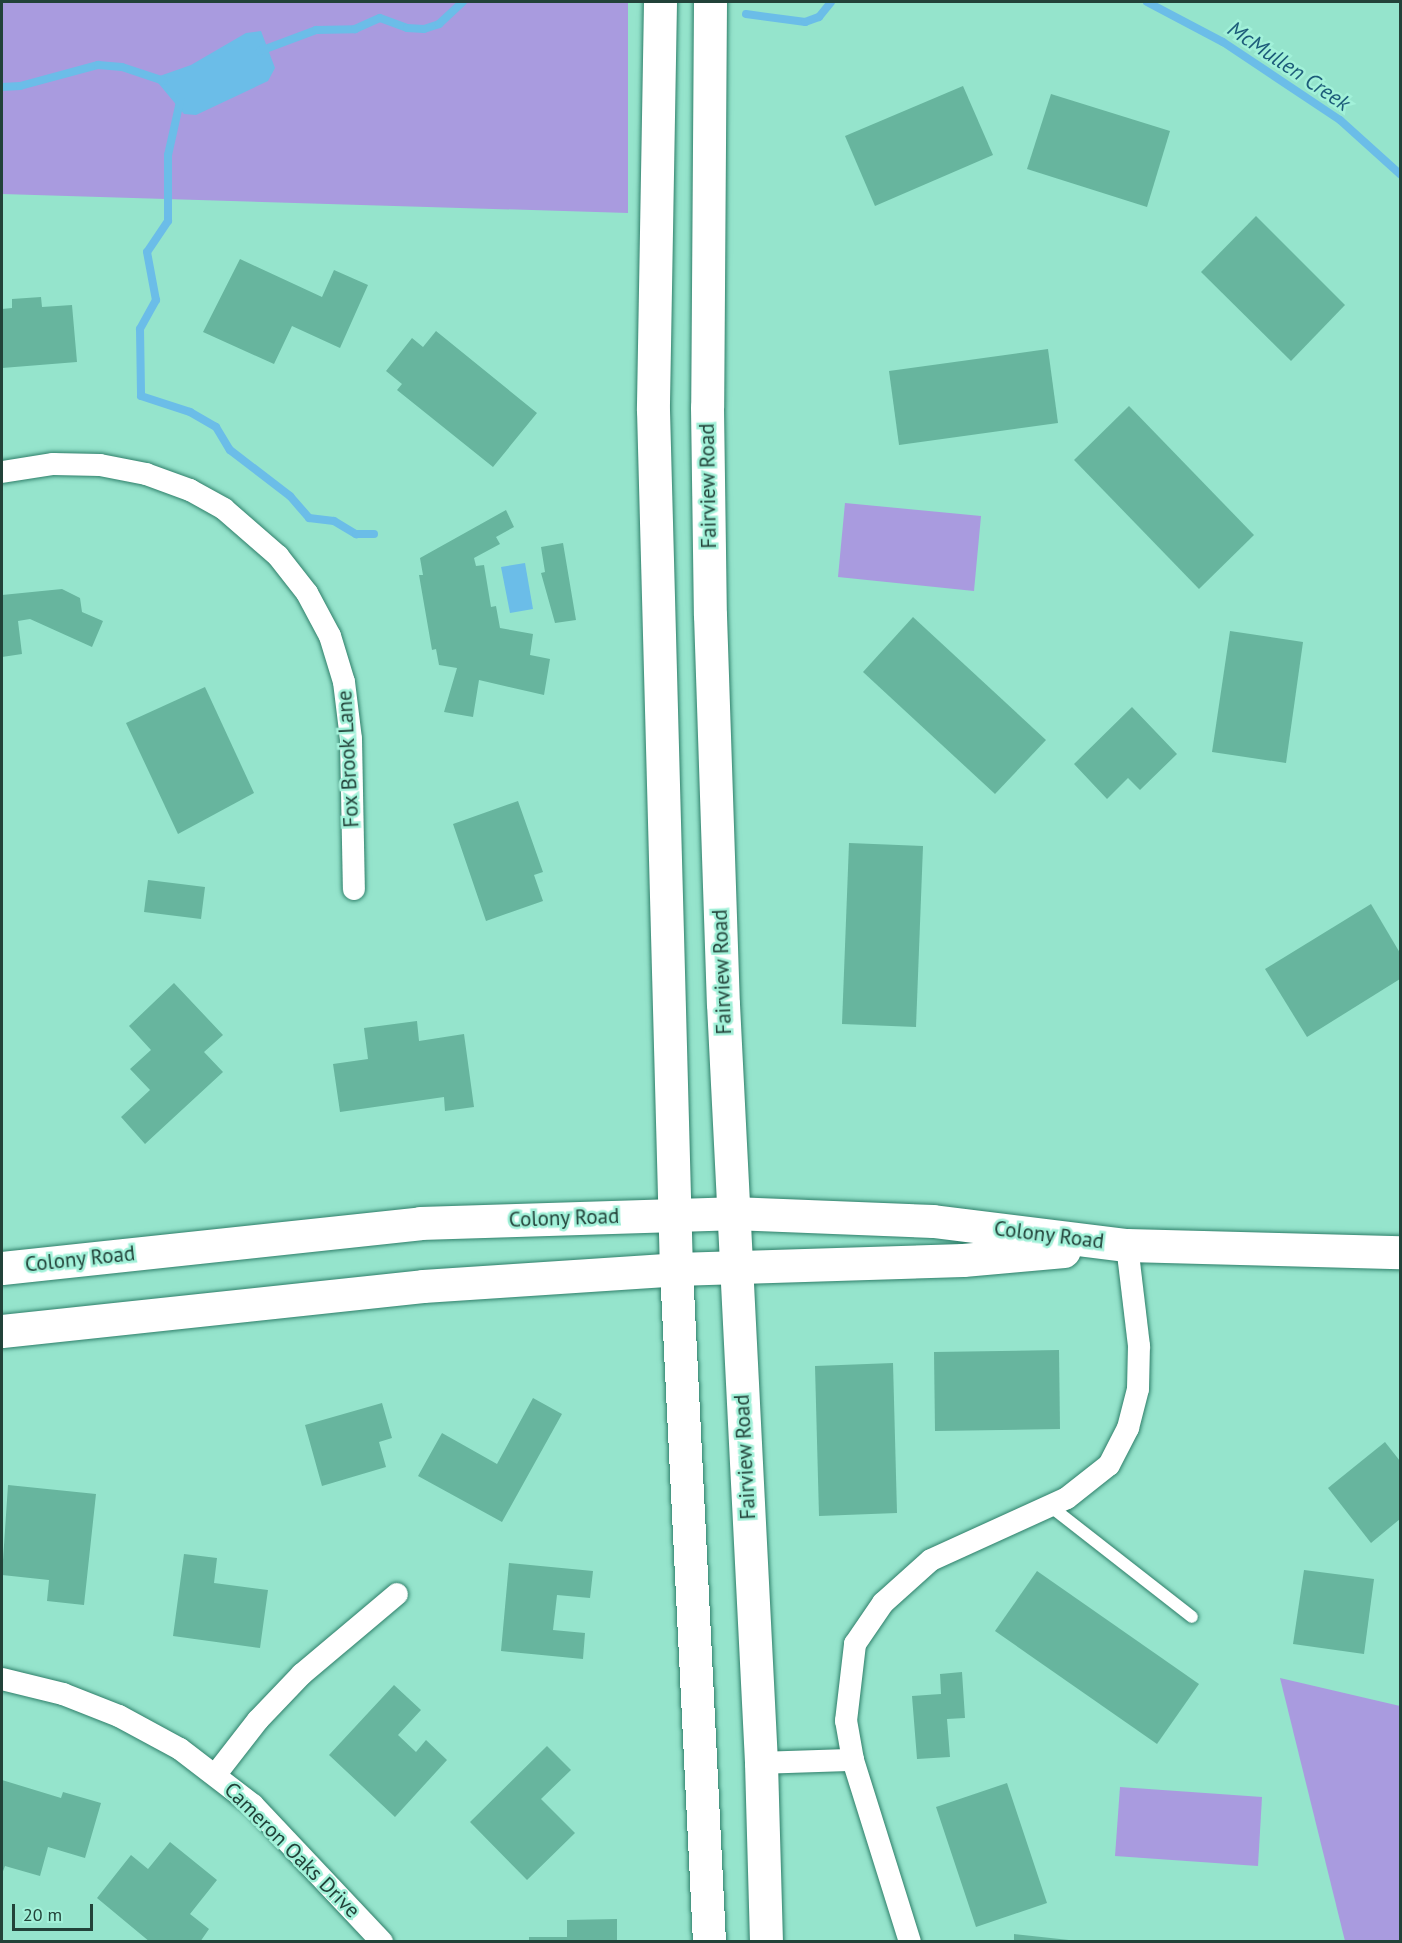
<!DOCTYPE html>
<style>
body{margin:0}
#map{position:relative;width:1402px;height:1943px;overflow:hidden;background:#95e4cc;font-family:"PT Sans",sans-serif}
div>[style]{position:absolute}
.green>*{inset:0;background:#a99bdf}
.water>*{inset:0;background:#6bbde8}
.stream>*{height:8px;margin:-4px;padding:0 4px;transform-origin:4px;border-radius:4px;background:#6bbde8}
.building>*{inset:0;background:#67b59e}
.roads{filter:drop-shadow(0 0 2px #2f7f6a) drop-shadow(0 0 2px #2f7f6a)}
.lane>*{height:12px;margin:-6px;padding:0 6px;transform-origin:6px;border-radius:6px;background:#fff}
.street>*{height:22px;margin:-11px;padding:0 11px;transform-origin:11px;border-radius:11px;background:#fff}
.secondary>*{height:33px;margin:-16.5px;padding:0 16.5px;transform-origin:16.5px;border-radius:16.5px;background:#fff}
span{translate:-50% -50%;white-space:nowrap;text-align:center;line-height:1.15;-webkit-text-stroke:5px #a2f1d9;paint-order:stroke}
.street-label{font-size:21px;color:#224239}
.water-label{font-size:22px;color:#1c5b79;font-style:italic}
.frame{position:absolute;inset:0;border:3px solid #224239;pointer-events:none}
.scale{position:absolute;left:12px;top:1904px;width:81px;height:27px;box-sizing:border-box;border:3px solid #224239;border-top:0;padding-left:8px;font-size:18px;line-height:21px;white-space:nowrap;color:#224239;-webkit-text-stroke:4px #a2f1d9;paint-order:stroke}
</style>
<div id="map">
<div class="green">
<div style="clip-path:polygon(2px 2px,628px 2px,628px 213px,2px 194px)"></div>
<div style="clip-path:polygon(845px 503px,981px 516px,974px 591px,838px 577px)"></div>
<div style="clip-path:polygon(1280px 1678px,1400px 1706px,1400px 1941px,1345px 1941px)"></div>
<div style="clip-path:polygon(1120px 1787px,1262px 1797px,1258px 1866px,1115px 1856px)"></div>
</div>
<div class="water">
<div style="clip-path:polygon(261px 31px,275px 68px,268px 81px,196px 115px,184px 114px,154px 78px,191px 65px,246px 33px)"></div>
<div style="clip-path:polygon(525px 563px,533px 609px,510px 613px,501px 567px)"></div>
</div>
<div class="stream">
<div style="left:1147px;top:2px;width:86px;rotate:27.8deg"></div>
<div style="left:1223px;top:42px;width:141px;rotate:33.7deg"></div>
<div style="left:1340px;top:120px;width:81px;rotate:42deg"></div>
<div style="left:746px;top:14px;width:60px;rotate:7.7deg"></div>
<div style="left:805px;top:22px;width:15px;rotate:-20deg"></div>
<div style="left:819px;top:17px;width:19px;rotate:-51deg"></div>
<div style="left:260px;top:51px;width:60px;rotate:-20.6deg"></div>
<div style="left:316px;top:30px;width:39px;rotate:-1deg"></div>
<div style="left:355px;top:29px;width:27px;rotate:-24deg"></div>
<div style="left:380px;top:18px;width:29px;rotate:20deg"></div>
<div style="left:407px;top:28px;width:17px;rotate:3deg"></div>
<div style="left:424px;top:29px;width:16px;rotate:-18deg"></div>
<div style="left:439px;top:24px;width:33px;rotate:-43deg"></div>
<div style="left:2px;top:87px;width:18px;rotate:-3deg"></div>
<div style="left:20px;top:86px;width:81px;rotate:-15.1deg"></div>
<div style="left:98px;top:65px;width:24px;rotate:5deg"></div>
<div style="left:122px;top:67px;width:44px;rotate:18.4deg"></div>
<div style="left:181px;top:97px;width:59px;rotate:102.6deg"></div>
<div style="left:168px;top:155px;width:66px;rotate:90deg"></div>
<div style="left:168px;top:221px;width:37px;rotate:124deg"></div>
<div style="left:147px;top:252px;width:49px;rotate:79.4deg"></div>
<div style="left:156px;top:300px;width:33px;rotate:119deg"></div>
<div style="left:140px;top:329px;width:67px;rotate:89.1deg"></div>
<div style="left:141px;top:396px;width:52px;rotate:18.1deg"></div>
<div style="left:190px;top:412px;width:30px;rotate:30deg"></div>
<div style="left:216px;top:427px;width:27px;rotate:59deg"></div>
<div style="left:230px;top:450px;width:76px;rotate:37.5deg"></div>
<div style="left:290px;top:496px;width:29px;rotate:49deg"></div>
<div style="left:309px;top:518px;width:25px;rotate:7deg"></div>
<div style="left:334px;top:521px;width:26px;rotate:31deg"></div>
<div style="left:356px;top:534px;width:18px"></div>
</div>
<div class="building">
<div style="clip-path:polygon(963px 86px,993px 155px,875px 206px,845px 136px)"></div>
<div style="clip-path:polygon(1051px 94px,1170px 131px,1147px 207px,1027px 169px)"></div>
<div style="clip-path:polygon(1256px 216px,1345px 305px,1291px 361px,1201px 272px)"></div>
<div style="clip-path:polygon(240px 259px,322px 297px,334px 270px,368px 285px,340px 348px,292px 326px,274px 364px,203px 332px)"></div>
<div style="clip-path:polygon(41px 297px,42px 307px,72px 305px,77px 362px,2px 368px,2px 309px,12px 308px,12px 299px)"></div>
<div style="clip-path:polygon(436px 331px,537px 413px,493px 467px,397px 390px,402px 384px,386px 371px,412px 338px,423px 347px)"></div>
<div style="clip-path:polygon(1048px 349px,1058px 423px,899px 445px,889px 371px)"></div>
<div style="clip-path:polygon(1129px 406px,1254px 535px,1199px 589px,1074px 460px)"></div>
<div style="clip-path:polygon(506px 510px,514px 527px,496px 537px,500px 544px,474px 558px,476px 566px,484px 565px,491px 607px,496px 606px,500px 628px,533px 634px,530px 655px,550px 659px,544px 695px,479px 680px,473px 717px,444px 712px,457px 668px,439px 665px,436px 649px,432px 650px,419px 575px,423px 575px,420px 558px)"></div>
<div style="clip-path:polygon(563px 543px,576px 620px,555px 623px,541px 573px,545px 572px,541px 547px)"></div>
<div style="clip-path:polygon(62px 589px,80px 598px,82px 612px,103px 621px,92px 647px,30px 619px,18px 621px,22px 654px,2px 657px,2px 595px)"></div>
<div style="clip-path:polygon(913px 617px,1046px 740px,995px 794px,863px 672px)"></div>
<div style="clip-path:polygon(1230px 631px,1303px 642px,1286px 763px,1212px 752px)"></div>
<div style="clip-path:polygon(205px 687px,254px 793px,178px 834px,126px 723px)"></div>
<div style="clip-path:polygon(1132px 707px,1177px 754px,1140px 790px,1128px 778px,1107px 799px,1074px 764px)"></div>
<div style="clip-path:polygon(518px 801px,543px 872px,534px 875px,543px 901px,486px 921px,453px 824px)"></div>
<div style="clip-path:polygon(849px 843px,923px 846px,916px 1027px,842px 1024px)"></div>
<div style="clip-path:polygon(148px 880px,205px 887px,201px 919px,144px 912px)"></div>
<div style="clip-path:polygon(1371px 904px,1400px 953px,1400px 979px,1307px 1037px,1265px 969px)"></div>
<div style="clip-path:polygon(174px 983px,223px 1035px,204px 1052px,223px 1072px,145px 1144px,121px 1117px,150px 1090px,130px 1069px,151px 1050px,129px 1026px)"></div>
<div style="clip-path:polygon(417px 1021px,419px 1041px,464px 1034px,474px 1107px,445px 1111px,444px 1097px,340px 1112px,333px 1064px,368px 1059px,364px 1028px)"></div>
<div style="clip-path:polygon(1059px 1350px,1060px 1429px,935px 1431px,934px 1352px)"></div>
<div style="clip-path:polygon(893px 1363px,897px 1513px,819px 1516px,815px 1366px)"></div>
<div style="clip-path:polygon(533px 1398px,562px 1414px,502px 1522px,418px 1476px,442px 1433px,497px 1464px)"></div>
<div style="clip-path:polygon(382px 1403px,392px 1438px,379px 1442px,386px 1467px,322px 1486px,305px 1425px)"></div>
<div style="clip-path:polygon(1385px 1442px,1400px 1461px,1400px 1519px,1371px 1543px,1328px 1488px)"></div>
<div style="clip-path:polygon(8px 1485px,96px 1494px,84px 1605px,47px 1601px,49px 1580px,2px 1575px)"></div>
<div style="clip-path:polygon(184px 1554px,217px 1558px,214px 1583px,268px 1590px,260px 1648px,173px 1636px)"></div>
<div style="clip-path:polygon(509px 1563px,593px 1571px,590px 1598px,557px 1595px,553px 1630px,585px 1633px,583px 1659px,501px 1651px)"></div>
<div style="clip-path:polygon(1304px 1570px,1374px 1579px,1364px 1654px,1293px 1644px)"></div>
<div style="clip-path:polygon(1037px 1571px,1199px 1684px,1157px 1744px,995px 1631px)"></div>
<div style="clip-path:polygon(962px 1672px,965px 1718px,947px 1719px,950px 1757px,917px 1759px,912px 1696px,941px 1694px,940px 1674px)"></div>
<div style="clip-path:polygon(394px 1685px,421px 1710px,398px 1735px,416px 1752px,426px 1740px,447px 1760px,395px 1817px,329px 1755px)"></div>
<div style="clip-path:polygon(547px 1746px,571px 1770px,541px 1799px,575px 1833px,527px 1880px,470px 1822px)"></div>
<div style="clip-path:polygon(2px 1780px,61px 1798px,63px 1792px,101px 1803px,85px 1858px,48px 1847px,40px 1876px,5px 1866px,2px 1874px)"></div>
<div style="clip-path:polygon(1007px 1783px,1047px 1903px,976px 1927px,936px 1807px)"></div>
<div style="clip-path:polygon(170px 1842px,217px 1880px,190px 1914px,209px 1929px,200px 1942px,150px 1942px,97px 1898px,131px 1855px,148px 1869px)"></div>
<div style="clip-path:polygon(617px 1919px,617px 1942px,529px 1942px,529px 1937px,567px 1937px,567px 1920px)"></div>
<div style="clip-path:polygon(1014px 1934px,1069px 1940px,1069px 1942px,1014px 1942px)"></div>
</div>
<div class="roads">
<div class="lane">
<div style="left:1050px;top:1506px;width:180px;rotate:38deg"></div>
</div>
<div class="street">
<div style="left:2px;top:472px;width:52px;rotate:-8.9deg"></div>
<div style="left:53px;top:464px;width:47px;rotate:1.2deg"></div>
<div style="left:100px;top:465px;width:47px;rotate:11.1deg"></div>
<div style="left:146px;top:474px;width:47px;rotate:20deg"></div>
<div style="left:190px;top:490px;width:39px;rotate:29deg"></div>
<div style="left:224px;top:509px;width:72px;rotate:41deg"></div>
<div style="left:278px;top:556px;width:47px;rotate:51.9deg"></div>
<div style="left:307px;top:593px;width:49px;rotate:61.9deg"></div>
<div style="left:330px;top:636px;width:48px;rotate:73.1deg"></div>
<div style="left:344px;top:682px;width:57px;rotate:83deg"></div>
<div style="left:351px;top:739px;width:150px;rotate:88.9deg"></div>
<div style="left:2px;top:1679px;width:63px;rotate:13.8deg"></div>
<div style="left:63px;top:1694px;width:60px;rotate:21.4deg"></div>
<div style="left:119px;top:1716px;width:69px;rotate:28.4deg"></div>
<div style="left:180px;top:1749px;width:92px;rotate:37.5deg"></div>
<div style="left:253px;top:1805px;width:188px;rotate:46.7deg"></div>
<div style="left:761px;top:1763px;width:92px;rotate:-1.9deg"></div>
<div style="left:216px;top:1774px;width:68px;rotate:-52.1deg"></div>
<div style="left:258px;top:1720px;width:64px;rotate:-46.3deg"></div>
<div style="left:302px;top:1674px;width:124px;rotate:-40.1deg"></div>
<div style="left:910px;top:1942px;width:191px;rotate:-107.4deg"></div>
<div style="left:853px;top:1760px;width:40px;rotate:-100deg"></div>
<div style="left:846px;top:1721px;width:78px;rotate:-83.3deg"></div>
<div style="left:855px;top:1644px;width:50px;rotate:-55.7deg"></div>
<div style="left:883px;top:1603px;width:64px;rotate:-41.9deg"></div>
<div style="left:931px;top:1560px;width:149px;rotate:-24.5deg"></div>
<div style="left:1067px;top:1498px;width:53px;rotate:-38.2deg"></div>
<div style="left:1109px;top:1465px;width:42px;rotate:-62.8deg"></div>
<div style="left:1128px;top:1428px;width:40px;rotate:-75.6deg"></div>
<div style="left:1138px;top:1389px;width:43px;rotate:-88.7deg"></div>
<div style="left:1139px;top:1346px;width:102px;rotate:-96.8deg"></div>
</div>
<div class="secondary">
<div style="left:660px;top:2px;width:408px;rotate:91deg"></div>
<div style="left:653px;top:410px;width:859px;rotate:88.47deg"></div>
<div style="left:676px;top:1269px;width:674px;rotate:87.19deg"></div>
<div style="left:710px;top:2px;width:405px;rotate:90.4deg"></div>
<div style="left:707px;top:407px;width:208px;rotate:89.2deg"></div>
<div style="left:710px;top:615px;width:389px;rotate:88.1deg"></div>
<div style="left:723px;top:1004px;width:760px;rotate:87.13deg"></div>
<div style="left:761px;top:1763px;width:179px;rotate:88.4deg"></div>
<div style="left:2px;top:1268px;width:420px;rotate:-6.1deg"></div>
<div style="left:420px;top:1223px;width:312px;rotate:-1.8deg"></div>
<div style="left:732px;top:1213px;width:201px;rotate:2.3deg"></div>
<div style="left:933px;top:1221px;width:195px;rotate:7.1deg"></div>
<div style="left:1127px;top:1245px;width:273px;rotate:1.5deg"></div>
<div style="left:2px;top:1331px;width:423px;rotate:-6.1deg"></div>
<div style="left:423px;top:1286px;width:254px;rotate:-3.8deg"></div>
<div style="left:676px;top:1269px;width:287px;rotate:-1.8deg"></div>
<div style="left:963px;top:1260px;width:101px;rotate:-5.1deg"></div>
</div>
</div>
<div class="street-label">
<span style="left:708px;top:486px;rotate:-91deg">Fairview Road</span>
<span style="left:348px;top:759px;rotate:-93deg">Fox Brook Lane</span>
<span style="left:722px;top:972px;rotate:-92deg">Fairview Road</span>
<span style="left:564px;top:1218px;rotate:-2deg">Colony Road</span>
<span style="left:1049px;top:1235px;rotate:7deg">Colony Road</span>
<span style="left:80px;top:1259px;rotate:-6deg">Colony Road</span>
<span style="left:745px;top:1457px;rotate:-93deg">Fairview Road</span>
<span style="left:292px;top:1850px;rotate:45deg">Cameron Oaks Drive</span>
</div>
<div class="water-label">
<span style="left:1289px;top:66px;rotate:34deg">McMullen Creek</span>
</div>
<div class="frame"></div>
<div class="scale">20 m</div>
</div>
